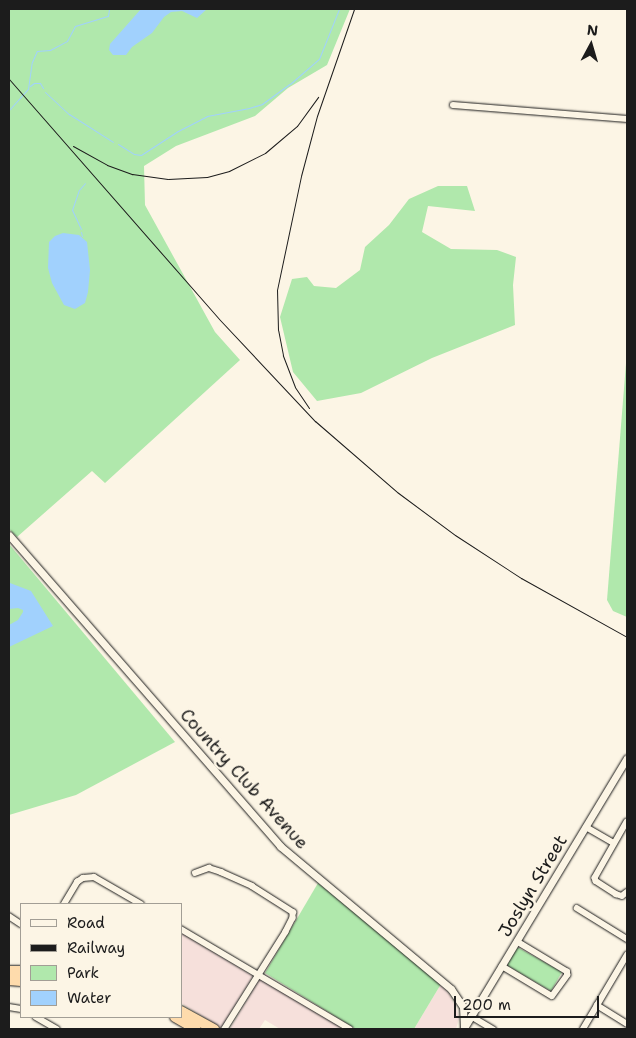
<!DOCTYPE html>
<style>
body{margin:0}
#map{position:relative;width:636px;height:1038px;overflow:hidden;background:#fcf5e5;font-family:"Shantell Sans",sans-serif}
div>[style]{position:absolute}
.built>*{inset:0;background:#f6e0db}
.green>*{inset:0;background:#b0e8ac}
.water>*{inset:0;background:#a1d1fd}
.stream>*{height:1px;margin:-0.5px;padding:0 0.5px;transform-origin:0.5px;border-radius:0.5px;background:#a1d1fd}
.roads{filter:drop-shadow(0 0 1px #1c1c1c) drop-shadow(0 0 1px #1c1c1c)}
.minor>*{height:5.5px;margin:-2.75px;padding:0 2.75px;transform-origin:2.75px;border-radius:2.75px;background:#fcf5e5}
.tertiary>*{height:7px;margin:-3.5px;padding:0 3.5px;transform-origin:3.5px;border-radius:3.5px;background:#fcf5e5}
.trunk>*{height:10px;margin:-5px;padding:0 5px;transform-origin:5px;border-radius:5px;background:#fedbac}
.rail>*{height:1px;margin:-0.5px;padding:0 0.5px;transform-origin:0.5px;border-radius:0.5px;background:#1c1c1c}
span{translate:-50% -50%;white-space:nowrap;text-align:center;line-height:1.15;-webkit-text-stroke:5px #fcf5e5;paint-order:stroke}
.street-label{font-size:18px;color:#1c1c1c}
.frame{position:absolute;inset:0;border:10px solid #1c1c1c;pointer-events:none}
.legend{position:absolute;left:20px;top:903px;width:162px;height:115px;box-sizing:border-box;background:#fcf5e5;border:1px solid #a29e95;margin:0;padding:6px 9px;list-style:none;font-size:15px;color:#1c1c1c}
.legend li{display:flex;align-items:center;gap:10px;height:25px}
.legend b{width:25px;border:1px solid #a29e95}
.north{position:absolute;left:566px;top:20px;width:50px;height:50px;-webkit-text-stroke:4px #fcf5e5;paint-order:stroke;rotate:6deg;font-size:14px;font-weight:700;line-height:20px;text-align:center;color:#1c1c1c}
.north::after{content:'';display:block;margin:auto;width:18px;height:22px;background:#1c1c1c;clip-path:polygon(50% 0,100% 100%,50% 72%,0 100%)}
.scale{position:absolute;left:454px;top:996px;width:145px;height:22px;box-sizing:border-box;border:2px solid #1c1c1c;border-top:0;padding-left:6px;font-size:15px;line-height:18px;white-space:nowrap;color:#1c1c1c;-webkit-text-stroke:4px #fcf5e5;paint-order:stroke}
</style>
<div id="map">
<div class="built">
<div style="clip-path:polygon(181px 933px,253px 976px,221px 1028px,181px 1003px)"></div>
<div style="clip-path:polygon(260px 978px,340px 1026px,341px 1029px,280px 1029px,265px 1020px,259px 1029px,230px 1029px)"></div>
<div style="clip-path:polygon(441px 984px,449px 994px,457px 1010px,459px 1018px,456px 1029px,414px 1029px)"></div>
</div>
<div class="green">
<div style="clip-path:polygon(9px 9px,350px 9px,327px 65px,288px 88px,255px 116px,176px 146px,144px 166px,145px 205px,215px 332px,240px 360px,105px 483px,92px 471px,17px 537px,9px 529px)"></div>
<div style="clip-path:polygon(438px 186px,467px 186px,475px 211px,428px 206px,422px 232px,451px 249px,497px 250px,516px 257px,513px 285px,515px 325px,432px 358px,361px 393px,317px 401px,293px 372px,280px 317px,292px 279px,307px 277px,314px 286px,336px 288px,360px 270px,365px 247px,389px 225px,409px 199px)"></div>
<div style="clip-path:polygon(627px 351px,627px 617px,613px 611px,607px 600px)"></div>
<div style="clip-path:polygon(9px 544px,175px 742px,76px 795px,9px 815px)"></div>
<div style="clip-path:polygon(318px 883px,441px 984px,414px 1029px,356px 1029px,265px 973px)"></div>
<div style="clip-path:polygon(517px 947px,562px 972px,551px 991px,508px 966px,508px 963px)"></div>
</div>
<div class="water">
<div style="clip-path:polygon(141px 9px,207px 9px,197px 18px,182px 11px,171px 12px,164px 17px,152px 33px,132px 47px,126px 55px,113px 55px,109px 50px,110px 44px)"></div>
<div style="clip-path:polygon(63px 233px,79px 235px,87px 242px,90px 270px,88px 292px,85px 303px,75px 309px,64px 305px,52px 283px,48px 268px,49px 242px,55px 236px)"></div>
<div style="clip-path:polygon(10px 583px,31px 591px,53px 626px,9px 647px,9px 625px,18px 620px,23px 612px,23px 610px,18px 608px,9px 609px)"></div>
</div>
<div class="stream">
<div style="left:30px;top:86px;width:5px;rotate:-37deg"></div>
<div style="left:34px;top:83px;width:6px"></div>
<div style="left:40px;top:83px;width:6px;rotate:59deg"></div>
<div style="left:45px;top:92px;width:33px;rotate:43deg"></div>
<div style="left:69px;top:114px;width:52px;rotate:32.5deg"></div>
<div style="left:9px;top:110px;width:28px;rotate:-48deg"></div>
<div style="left:28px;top:89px;width:27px;rotate:-82deg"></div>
<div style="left:32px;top:62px;width:12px;rotate:-66deg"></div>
<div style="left:37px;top:51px;width:13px;rotate:-4deg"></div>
<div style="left:50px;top:50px;width:19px;rotate:-28deg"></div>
<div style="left:67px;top:41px;width:17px;rotate:-62deg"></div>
<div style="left:75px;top:26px;width:34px;rotate:-17deg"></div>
<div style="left:108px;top:16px;width:7px;rotate:-82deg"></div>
<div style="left:118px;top:144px;width:19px;rotate:32deg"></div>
<div style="left:134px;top:154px;width:7px;rotate:8deg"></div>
<div style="left:141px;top:155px;width:44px;rotate:-33deg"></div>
<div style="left:178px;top:131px;width:33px;rotate:-27deg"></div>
<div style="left:207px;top:116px;width:43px;rotate:-10.8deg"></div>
<div style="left:249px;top:108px;width:14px;rotate:-17deg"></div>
<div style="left:262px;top:104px;width:34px;rotate:-36deg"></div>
<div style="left:290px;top:84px;width:38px;rotate:-41deg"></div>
<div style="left:319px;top:59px;width:54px;rotate:-68.2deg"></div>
<div style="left:81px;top:229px;width:21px;rotate:-115deg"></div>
<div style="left:72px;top:210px;width:21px;rotate:-71deg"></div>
<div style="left:79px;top:190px;width:9px;rotate:-49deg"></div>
<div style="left:81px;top:232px;width:4px;rotate:76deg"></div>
</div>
<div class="roads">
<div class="minor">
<div style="left:453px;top:105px;width:175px;rotate:4.6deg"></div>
<div style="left:627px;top:822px;width:64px;rotate:119.7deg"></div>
<div style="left:595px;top:878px;width:3px;rotate:72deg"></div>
<div style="left:596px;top:881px;width:24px;rotate:33deg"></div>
<div style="left:616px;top:894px;width:6px;rotate:18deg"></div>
<div style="left:622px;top:896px;width:6px;rotate:-39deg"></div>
<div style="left:586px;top:827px;width:32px;rotate:30deg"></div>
<div style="left:195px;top:873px;width:15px;rotate:-20deg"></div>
<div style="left:209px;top:868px;width:13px;rotate:18deg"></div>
<div style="left:221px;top:872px;width:34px;rotate:24deg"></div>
<div style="left:252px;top:886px;width:49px;rotate:32.4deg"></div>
<div style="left:293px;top:912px;width:6px;rotate:90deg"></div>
<div style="left:293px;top:918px;width:16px;rotate:117deg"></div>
<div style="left:286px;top:932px;width:115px;rotate:122.2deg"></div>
<div style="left:64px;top:904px;width:26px;rotate:-59deg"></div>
<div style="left:77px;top:882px;width:7px;rotate:-34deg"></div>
<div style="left:83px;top:878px;width:11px;rotate:-5deg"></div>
<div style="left:94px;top:877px;width:54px;rotate:29.9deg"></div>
<div style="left:577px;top:908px;width:59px;rotate:31.8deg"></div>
<div style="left:9px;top:916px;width:14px;rotate:34deg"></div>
<div style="left:181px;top:929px;width:196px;rotate:30.6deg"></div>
<div style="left:502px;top:966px;width:58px;rotate:31deg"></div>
<div style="left:552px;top:996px;width:26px;rotate:-54deg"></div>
<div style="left:567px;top:975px;width:3px;rotate:-90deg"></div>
<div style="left:567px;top:972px;width:58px;rotate:-149deg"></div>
<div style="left:597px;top:1005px;width:36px;rotate:32deg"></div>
<div style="left:9px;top:1007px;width:12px;rotate:9deg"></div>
<div style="left:471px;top:1016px;width:26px;rotate:31deg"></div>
<div style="left:36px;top:1017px;width:24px;rotate:30deg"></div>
<div style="left:583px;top:1029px;width:86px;rotate:-59.3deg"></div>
</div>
<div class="tertiary">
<div style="left:9px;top:535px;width:413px;rotate:48.9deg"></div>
<div style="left:280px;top:846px;width:223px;rotate:39.9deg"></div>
<div style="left:451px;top:989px;width:22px;rotate:56deg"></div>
<div style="left:463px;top:1007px;width:21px;rotate:87deg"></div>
<div style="left:464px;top:1028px;width:315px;rotate:-58.9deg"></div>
</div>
<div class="trunk">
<div style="left:9px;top:971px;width:12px"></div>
<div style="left:9px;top:980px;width:12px;rotate:5deg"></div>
<div style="left:181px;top:1011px;width:38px;rotate:29deg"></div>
<div style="left:175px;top:1017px;width:24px;rotate:30deg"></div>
</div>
</div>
<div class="rail">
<div style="left:9px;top:79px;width:320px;rotate:48.8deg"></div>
<div style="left:220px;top:320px;width:139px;rotate:46.8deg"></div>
<div style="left:315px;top:421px;width:108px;rotate:40.9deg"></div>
<div style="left:397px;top:492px;width:72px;rotate:36.6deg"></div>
<div style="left:455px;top:535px;width:79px;rotate:33.1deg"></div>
<div style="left:521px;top:578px;width:121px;rotate:29.1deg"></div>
<div style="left:73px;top:146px;width:39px;rotate:29deg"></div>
<div style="left:107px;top:165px;width:27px;rotate:20deg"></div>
<div style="left:132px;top:174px;width:36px;rotate:8deg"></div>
<div style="left:168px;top:179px;width:39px;rotate:-3deg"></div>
<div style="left:207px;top:177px;width:23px;rotate:-15deg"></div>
<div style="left:229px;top:171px;width:40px;rotate:-26.6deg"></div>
<div style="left:265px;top:153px;width:42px;rotate:-40.2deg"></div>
<div style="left:297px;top:126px;width:36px;rotate:-54deg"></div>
<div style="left:309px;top:408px;width:25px;rotate:-124deg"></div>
<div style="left:295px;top:387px;width:34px;rotate:-111deg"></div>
<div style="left:283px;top:355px;width:25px;rotate:-101deg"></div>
<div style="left:278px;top:330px;width:40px;rotate:-91.4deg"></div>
<div style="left:277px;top:290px;width:116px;rotate:-78.1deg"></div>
<div style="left:301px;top:176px;width:62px;rotate:-75.1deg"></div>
<div style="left:317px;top:116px;width:113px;rotate:-70.9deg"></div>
</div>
<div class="street-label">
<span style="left:244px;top:779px;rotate:48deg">Country Club Avenue</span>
<span style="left:533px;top:886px;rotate:-59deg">Joslyn Street</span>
</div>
<div class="frame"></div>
<ul class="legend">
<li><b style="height:6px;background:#fcf5e5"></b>Road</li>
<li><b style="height:6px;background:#1c1c1c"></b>Railway</li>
<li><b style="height:14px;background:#b0e8ac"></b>Park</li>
<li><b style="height:14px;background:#a1d1fd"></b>Water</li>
</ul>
<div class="north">N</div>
<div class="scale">200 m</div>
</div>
